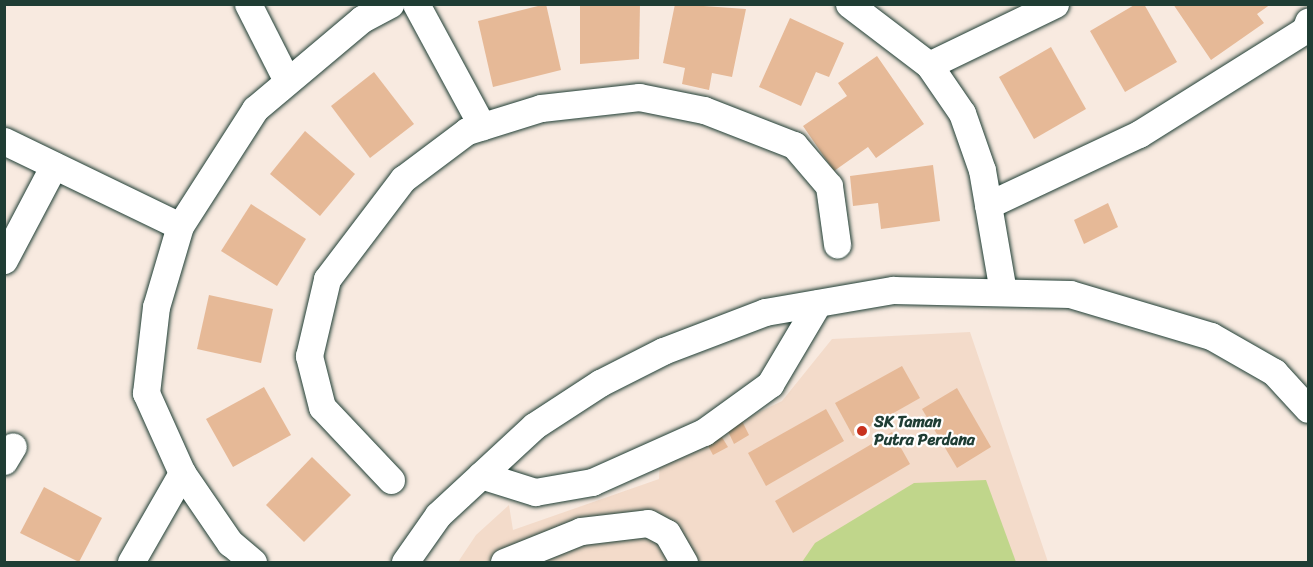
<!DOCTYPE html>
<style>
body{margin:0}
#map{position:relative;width:1313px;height:567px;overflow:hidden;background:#f8eae0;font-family:Sriracha,sans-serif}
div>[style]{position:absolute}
.built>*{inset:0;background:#f3dbca}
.green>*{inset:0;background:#c0d68b}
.building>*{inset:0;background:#e6b997}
.roads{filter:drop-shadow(0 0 2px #1f3d34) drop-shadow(0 0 2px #1f3d34)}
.minor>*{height:27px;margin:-13.5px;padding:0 13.5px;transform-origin:13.5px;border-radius:13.5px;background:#fff}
.dots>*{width:16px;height:16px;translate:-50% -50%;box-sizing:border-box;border:3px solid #fff;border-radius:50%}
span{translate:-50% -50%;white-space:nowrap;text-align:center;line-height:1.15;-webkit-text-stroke:4.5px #fff;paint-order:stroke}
.poi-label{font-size:16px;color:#1f3d34;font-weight:700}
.left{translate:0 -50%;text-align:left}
.frame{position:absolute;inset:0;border:6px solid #1f3d34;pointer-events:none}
</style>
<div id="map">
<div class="built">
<div style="clip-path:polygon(970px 332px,1048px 562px,458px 562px,476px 535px,509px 505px,513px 530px,659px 479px,660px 460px,782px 401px,832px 339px)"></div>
</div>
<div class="green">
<div style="clip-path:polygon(986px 480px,1016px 562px,802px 562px,815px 543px,914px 483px)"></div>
</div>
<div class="building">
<div style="clip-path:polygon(546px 4px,561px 70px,493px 87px,478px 21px)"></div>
<div style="clip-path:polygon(580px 4px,640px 4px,639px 59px,580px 64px)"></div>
<div style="clip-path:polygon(675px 4px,746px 9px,732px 77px,712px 73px,709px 90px,682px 84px,685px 68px,663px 63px)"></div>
<div style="clip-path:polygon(1136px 4px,1144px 4px,1177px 62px,1125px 92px,1090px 31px)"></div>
<div style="clip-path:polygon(1173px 4px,1271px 4px,1257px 14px,1264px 23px,1211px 60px)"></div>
<div style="clip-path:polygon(790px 18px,844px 43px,829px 77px,816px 72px,801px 106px,759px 87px)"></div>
<div style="clip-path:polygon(1051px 47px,1086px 109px,1034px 139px,999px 77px)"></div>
<div style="clip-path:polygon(877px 56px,924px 124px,876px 158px,868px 147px,834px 171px,803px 126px,847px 96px,838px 83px)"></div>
<div style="clip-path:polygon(374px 72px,414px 124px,370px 158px,331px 106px)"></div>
<div style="clip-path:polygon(305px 131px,355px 174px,320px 216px,270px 174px)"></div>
<div style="clip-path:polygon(933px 165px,940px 221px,881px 229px,878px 203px,853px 206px,850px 176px)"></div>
<div style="clip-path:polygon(1108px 203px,1118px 227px,1084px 244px,1074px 220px)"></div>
<div style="clip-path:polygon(251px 204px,306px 239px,277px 286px,221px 251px)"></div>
<div style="clip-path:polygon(209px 295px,273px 309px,261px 363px,197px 349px)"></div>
<div style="clip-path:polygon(902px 366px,920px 398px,853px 436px,835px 403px)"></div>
<div style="clip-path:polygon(264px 387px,291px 435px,233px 467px,206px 419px)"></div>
<div style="clip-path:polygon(957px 388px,991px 447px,957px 468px,922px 409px)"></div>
<div style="clip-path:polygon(826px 409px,844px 441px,766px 486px,748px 453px)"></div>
<div style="clip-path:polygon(742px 421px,749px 435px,734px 444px,727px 429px)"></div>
<div style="clip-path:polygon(892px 432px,910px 464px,793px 533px,775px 501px)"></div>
<div style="clip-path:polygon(720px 434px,728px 447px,713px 455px,706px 442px)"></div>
<div style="clip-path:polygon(312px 457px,351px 495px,304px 542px,266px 505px)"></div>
<div style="clip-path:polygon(44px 487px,102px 518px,79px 562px,20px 533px)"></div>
</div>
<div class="roads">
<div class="minor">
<div style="left:248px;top:4px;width:84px;rotate:63.1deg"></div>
<div style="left:416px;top:4px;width:139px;rotate:61.6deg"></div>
<div style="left:849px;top:4px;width:101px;rotate:37.3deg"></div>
<div style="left:929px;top:65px;width:58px;rotate:55.5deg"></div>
<div style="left:962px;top:113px;width:60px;rotate:70.7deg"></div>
<div style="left:982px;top:170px;width:123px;rotate:80.2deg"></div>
<div style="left:929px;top:65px;width:140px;rotate:-25.8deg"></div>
<div style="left:4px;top:141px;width:195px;rotate:25.8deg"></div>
<div style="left:988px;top:205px;width:167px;rotate:-25.2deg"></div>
<div style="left:1139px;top:134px;width:196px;rotate:-32.1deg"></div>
<div style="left:1305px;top:30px;width:9px;rotate:-69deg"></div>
<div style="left:4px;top:260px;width:107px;rotate:-62.2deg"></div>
<div style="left:4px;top:461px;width:17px;rotate:-59deg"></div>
<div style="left:481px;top:475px;width:57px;rotate:17.5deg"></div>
<div style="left:535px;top:492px;width:58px;rotate:-10deg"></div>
<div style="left:592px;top:482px;width:123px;rotate:-24.1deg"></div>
<div style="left:704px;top:432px;width:82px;rotate:-36deg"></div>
<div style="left:770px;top:384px;width:94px;rotate:-59.3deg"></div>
<div style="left:391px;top:480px;width:100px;rotate:-133.4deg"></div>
<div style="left:322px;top:407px;width:53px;rotate:-104.3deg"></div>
<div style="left:309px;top:356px;width:79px;rotate:-76.8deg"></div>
<div style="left:327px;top:279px;width:126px;rotate:-52.8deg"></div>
<div style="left:403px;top:179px;width:80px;rotate:-36.9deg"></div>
<div style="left:467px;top:131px;width:77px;rotate:-17.3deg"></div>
<div style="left:541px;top:108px;width:99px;rotate:-6.4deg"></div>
<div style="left:639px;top:97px;width:66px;rotate:11.3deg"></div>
<div style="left:704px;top:110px;width:97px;rotate:21.3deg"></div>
<div style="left:794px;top:145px;width:54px;rotate:49.5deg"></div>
<div style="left:829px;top:186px;width:59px;rotate:82.1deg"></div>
<div style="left:131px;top:562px;width:103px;rotate:-60.2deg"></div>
<div style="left:253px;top:562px;width:30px;rotate:-140deg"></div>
<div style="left:230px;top:543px;width:85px;rotate:-124.4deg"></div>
<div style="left:182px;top:473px;width:88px;rotate:-114.2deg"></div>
<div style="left:146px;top:393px;width:87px;rotate:-83.4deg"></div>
<div style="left:156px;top:307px;width:84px;rotate:-73.5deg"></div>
<div style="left:180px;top:226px;width:139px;rotate:-57.3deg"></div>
<div style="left:255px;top:109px;width:140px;rotate:-40.1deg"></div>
<div style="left:362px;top:19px;width:32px;rotate:-28deg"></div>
<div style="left:405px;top:562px;width:57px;rotate:-54.9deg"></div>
<div style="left:438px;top:515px;width:131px;rotate:-42.8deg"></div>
<div style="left:534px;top:426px;width:79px;rotate:-33.1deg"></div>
<div style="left:600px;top:383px;width:71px;rotate:-26.9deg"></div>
<div style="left:663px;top:351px;width:109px;rotate:-20.9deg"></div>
<div style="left:765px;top:312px;width:130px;rotate:-9.8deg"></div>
<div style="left:893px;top:290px;width:177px;rotate:1.3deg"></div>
<div style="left:1070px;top:294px;width:147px;rotate:16.6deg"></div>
<div style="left:1211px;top:336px;width:73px;rotate:29.7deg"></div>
<div style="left:1274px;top:372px;width:50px;rotate:47.4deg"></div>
<div style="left:504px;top:562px;width:83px;rotate:-21.9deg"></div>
<div style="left:581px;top:531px;width:67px;rotate:-6.8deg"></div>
<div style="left:648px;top:523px;width:21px;rotate:28deg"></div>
<div style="left:667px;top:533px;width:34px;rotate:60deg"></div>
</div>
</div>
<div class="dots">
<div style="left:862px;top:431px;background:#c8321e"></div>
</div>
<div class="poi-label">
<span class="left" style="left:874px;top:431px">SK Taman<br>Putra Perdana</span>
</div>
<div class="frame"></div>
</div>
